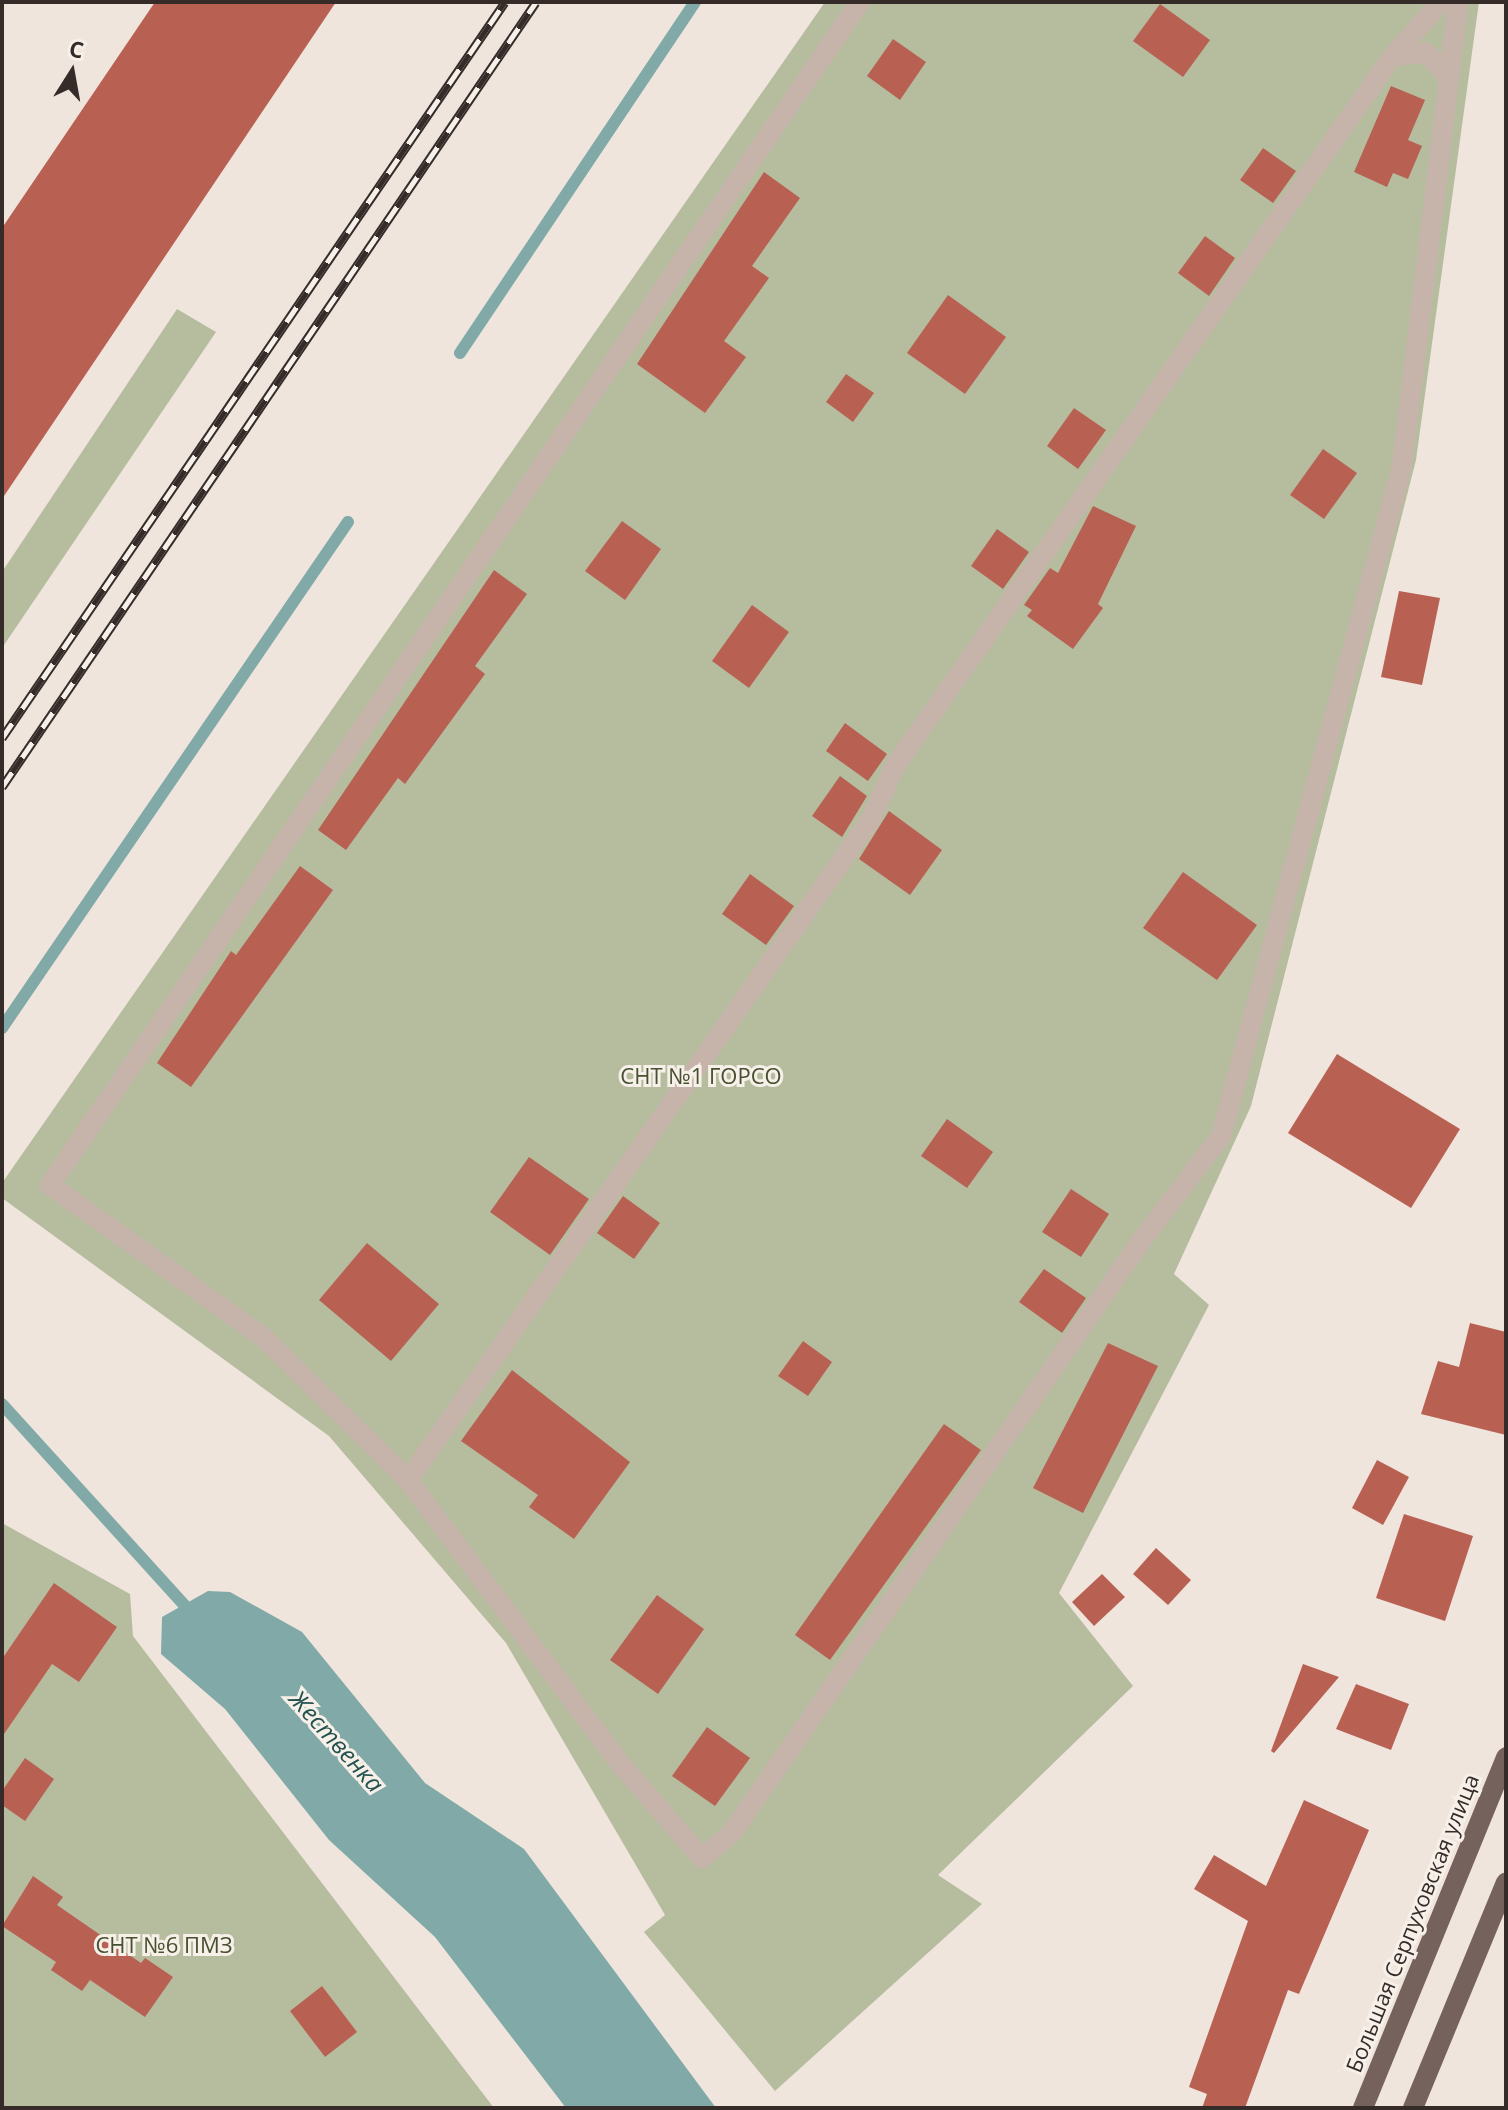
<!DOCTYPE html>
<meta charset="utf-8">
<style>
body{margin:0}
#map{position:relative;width:1508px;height:2110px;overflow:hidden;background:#efe5dd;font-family:"Open Sans",sans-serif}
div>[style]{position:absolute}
.green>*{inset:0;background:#b6bd9f}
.water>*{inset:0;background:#80a9a7}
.stream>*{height:12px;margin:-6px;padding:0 6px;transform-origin:6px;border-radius:6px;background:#80a9a7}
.building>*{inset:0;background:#b86153}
.minor>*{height:20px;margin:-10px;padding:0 10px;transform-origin:10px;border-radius:10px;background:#c6b4ab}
.major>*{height:20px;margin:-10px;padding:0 10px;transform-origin:10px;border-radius:10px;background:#75625c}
.rail>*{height:9px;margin-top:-4.5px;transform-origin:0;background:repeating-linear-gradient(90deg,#f7f0e9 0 18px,#352c29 0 36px);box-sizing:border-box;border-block:2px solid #352c29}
span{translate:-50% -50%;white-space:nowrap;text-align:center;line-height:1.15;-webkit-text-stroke:6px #f7f0e9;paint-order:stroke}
.park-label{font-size:22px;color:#475030}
.street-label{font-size:22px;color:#352c29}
.water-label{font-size:24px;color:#235150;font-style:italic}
.frame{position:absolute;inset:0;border:4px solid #352c29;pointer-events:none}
.north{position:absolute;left:32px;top:32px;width:80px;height:80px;-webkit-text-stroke:6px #f7f0e9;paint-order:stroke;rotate:11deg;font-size:22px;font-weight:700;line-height:32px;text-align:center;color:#352c29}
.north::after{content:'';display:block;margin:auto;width:28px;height:36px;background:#352c29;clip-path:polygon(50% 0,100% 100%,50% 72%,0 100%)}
</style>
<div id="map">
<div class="green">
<div style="clip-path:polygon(825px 2px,1479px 2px,1416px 460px,1251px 1106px,1174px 1274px,1209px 1305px,1059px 1593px,1133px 1686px,938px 1875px,982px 1904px,775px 2091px,644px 1932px,665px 1915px,506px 1643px,329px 1436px,2px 1198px,2px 1183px)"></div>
<div style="clip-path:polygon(177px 309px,216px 332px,2px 648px,2px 572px)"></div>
<div style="clip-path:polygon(2px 1523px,130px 1594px,133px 1636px,494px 2108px,2px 2108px)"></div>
</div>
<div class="water">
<div style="clip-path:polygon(208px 1591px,230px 1592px,302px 1632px,425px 1783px,524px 1849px,716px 2108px,566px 2108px,435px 1937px,329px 1840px,225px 1709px,161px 1654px,162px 1617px)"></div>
</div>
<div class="stream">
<div style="left:460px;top:353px;width:422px;rotate:-56.2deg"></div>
<div style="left:2px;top:1028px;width:613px;rotate:-55.64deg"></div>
<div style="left:2px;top:1404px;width:286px;rotate:47.8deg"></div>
</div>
<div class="building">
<div style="clip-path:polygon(155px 2px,336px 2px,2px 499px,2px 228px)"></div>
<div style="clip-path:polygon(1160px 4px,1210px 40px,1183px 77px,1133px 41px)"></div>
<div style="clip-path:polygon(893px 39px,926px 62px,900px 100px,867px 76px)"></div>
<div style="clip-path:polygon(1391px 86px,1425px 100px,1408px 140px,1422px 146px,1408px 179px,1393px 173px,1387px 187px,1354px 172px)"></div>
<div style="clip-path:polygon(1263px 148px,1296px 171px,1273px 203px,1240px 180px)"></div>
<div style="clip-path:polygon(764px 172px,800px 198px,752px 266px,769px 278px,724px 341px,746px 357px,705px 413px,637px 364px)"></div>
<div style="clip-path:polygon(1205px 236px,1235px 258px,1209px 296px,1178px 273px)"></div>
<div style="clip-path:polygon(948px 295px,1006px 337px,965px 394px,907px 353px)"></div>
<div style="clip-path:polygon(846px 374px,874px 393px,853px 422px,826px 402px)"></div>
<div style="clip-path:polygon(1074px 408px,1106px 430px,1078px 469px,1047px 446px)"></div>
<div style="clip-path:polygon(1323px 449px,1357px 473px,1324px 519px,1290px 495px)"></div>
<div style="clip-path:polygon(1093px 506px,1136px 526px,1098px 604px,1103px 608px,1073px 649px,1027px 616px,1032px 610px,1024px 605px,1050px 568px,1058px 573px)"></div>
<div style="clip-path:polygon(622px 521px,661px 549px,625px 600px,585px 571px)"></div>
<div style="clip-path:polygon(997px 529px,1029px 552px,1003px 589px,971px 566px)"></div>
<div style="clip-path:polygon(494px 570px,527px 594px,475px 666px,485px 674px,405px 784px,398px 778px,346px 850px,318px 830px)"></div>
<div style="clip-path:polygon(1399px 591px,1440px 598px,1422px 685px,1381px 677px)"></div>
<div style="clip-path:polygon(752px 605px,789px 632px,749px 688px,712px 661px)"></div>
<div style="clip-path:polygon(845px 723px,887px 754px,868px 781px,826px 751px)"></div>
<div style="clip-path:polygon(840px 776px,867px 796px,842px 837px,812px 816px)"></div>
<div style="clip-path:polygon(889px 811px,942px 850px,910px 895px,859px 859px)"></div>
<div style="clip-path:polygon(300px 866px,333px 890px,191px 1087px,157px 1063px,231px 951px,236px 955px)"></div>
<div style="clip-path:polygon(1183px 872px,1257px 925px,1217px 980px,1143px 928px)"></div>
<div style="clip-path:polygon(750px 874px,794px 906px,766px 945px,722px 914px)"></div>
<div style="clip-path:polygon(1337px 1054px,1460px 1129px,1411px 1208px,1288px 1133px)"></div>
<div style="clip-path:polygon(947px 1119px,993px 1152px,967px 1188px,921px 1156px)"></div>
<div style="clip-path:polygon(529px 1157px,589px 1199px,550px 1255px,490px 1212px)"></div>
<div style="clip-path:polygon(1071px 1189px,1109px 1214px,1081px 1257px,1042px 1232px)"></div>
<div style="clip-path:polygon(623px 1196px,660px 1223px,634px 1259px,597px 1233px)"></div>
<div style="clip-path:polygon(367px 1243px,439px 1304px,391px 1361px,319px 1300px)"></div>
<div style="clip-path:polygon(1044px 1269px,1086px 1298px,1062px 1333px,1019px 1302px)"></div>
<div style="clip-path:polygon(1470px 1323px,1506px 1332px,1506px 1435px,1421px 1414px,1438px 1361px,1459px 1367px)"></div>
<div style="clip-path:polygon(803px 1341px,832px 1362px,808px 1396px,778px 1376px)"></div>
<div style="clip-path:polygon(1108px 1343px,1158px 1366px,1083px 1513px,1033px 1488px)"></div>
<div style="clip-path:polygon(512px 1370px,630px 1462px,574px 1539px,529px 1507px,538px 1495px,461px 1441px)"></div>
<div style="clip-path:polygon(944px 1424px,981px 1450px,830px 1660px,795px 1635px)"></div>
<div style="clip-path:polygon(1377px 1460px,1409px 1477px,1383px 1525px,1352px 1508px)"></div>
<div style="clip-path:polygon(1404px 1514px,1473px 1536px,1445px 1621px,1376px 1598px)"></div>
<div style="clip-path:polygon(1156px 1548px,1191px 1580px,1168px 1605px,1133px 1574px)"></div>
<div style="clip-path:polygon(1102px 1574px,1125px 1597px,1094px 1626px,1072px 1602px)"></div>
<div style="clip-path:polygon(54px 1583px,117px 1627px,79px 1682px,52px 1664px,2px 1737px,2px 1659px)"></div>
<div style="clip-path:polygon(657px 1595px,704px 1629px,658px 1694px,610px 1660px)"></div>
<div style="clip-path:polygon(1303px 1664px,1339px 1677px,1274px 1753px,1271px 1751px)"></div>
<div style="clip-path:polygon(1356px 1684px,1409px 1704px,1391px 1750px,1336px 1729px)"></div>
<div style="clip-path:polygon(707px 1727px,750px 1758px,715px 1806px,672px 1776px)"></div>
<div style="clip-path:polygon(25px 1758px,54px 1779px,25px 1821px,2px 1805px,2px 1791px)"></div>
<div style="clip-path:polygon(1304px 1800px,1369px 1830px,1299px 1994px,1288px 1990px,1245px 2108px,1202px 2108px,1207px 2094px,1189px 2087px,1248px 1921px,1194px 1889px,1214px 1855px,1266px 1886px)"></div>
<div style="clip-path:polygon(33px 1876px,63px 1897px,57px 1905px,141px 1963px,145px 1958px,173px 1977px,145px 2017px,90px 1980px,82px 1991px,51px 1970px,56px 1962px,2px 1926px)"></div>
<div style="clip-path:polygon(322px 1986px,357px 2032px,325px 2057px,290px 2011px)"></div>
</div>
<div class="minor">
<div style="left:860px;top:2px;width:1434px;rotate:124.4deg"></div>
<div style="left:50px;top:1185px;width:262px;rotate:35.5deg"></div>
<div style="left:263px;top:1337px;width:204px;rotate:44.6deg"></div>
<div style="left:408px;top:1480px;width:359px;rotate:53.2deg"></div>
<div style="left:623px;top:1767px;width:121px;rotate:49deg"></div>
<div style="left:702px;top:1858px;width:38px;rotate:-40deg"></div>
<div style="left:731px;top:1834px;width:721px;rotate:-55.34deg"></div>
<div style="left:1141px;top:1241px;width:132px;rotate:-52.7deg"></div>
<div style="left:1221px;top:1136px;width:694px;rotate:-74.88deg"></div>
<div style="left:1402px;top:466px;width:467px;rotate:-83.1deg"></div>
<div style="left:1392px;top:57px;width:34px;rotate:-8deg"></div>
<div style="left:1426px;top:52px;width:31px;rotate:48deg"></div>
<div style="left:408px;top:1480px;width:807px;rotate:-54.99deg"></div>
<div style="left:871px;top:819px;width:58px;rotate:-65.6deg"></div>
<div style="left:895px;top:766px;width:866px;rotate:-54.97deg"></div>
<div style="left:1392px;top:57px;width:74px;rotate:-48.3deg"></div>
</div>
<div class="major">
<div style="left:1363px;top:2108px;width:379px;rotate:-67.8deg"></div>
<div style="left:1413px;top:2108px;width:244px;rotate:-67.6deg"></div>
</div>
<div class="rail">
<div style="left:2px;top:738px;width:891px;rotate:-55.65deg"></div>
<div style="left:2px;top:787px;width:949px;rotate:-55.77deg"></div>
</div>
<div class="park-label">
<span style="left:701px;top:1076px">СНТ №1 ГОРСО</span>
<span style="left:164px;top:1945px">СНТ №6 ПМЗ</span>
</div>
<div class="street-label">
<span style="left:1412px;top:1923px;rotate:-68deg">Большая Серпуховская улица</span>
</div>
<div class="water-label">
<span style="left:337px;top:1741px;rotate:48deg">Жественка</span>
</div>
<div class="frame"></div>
<div class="north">С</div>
</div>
